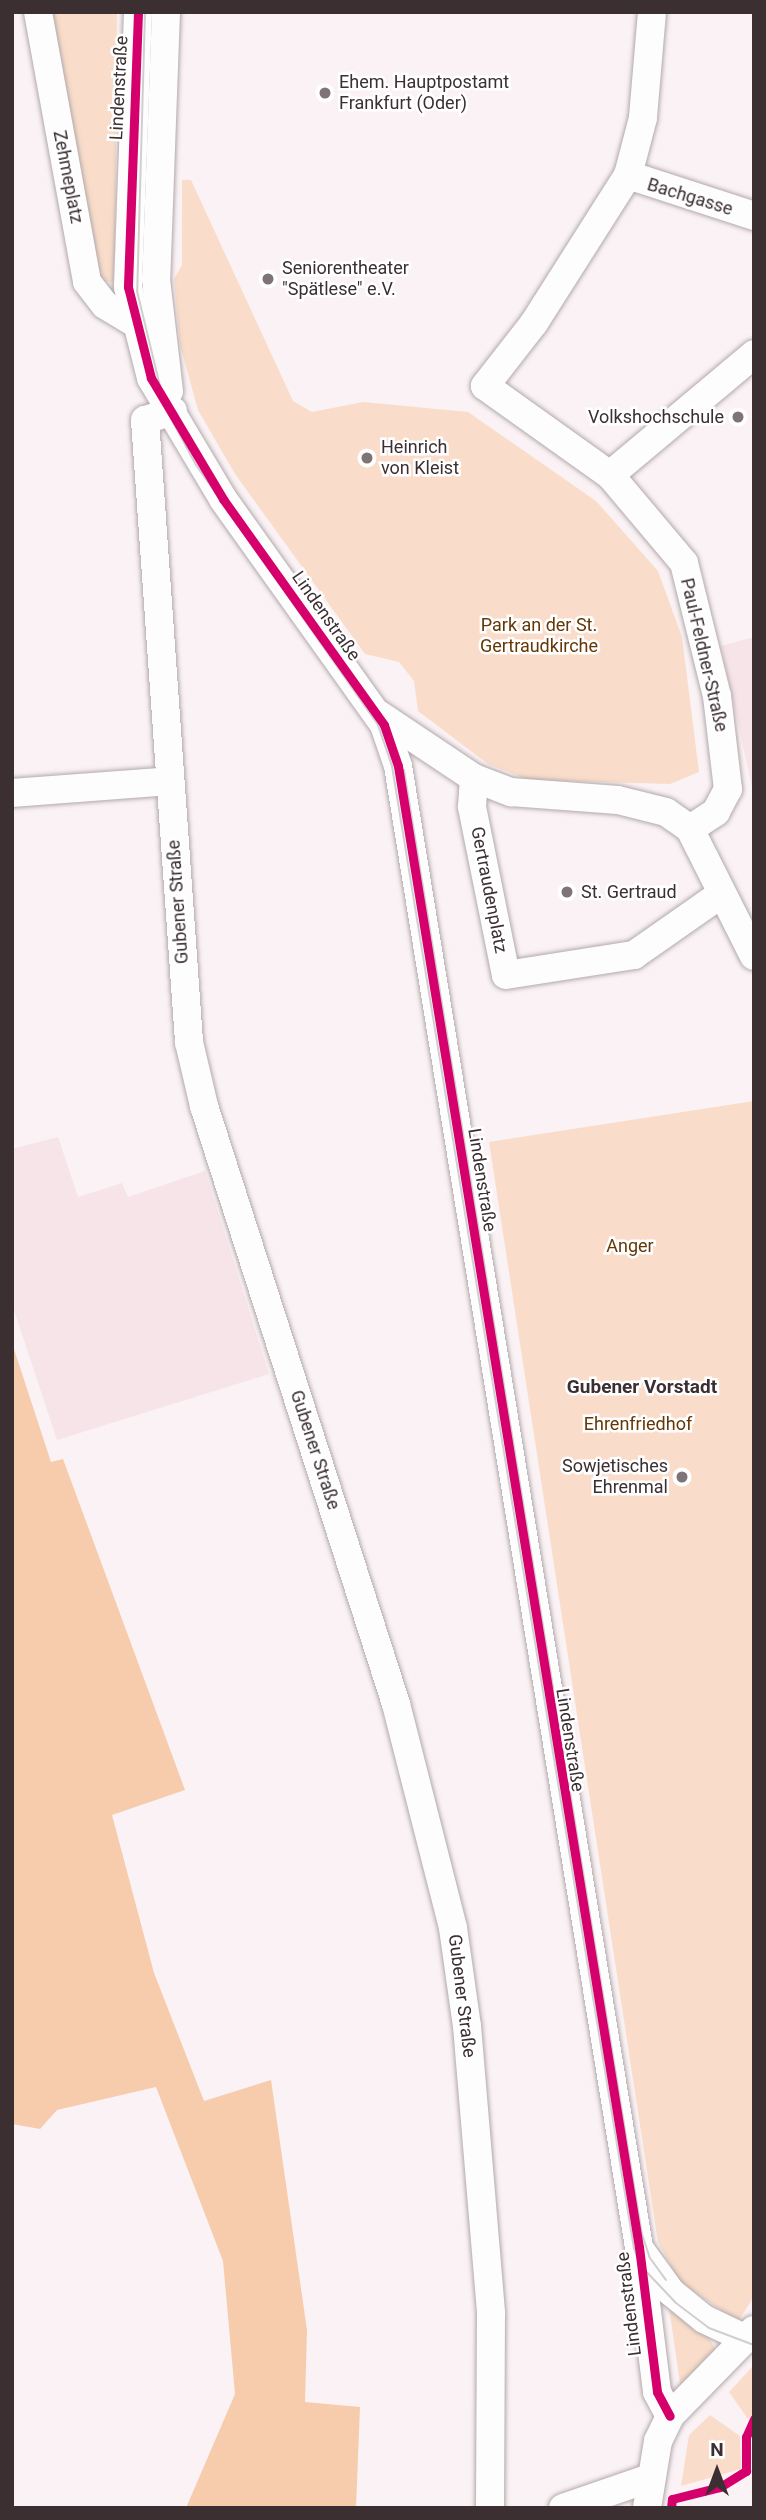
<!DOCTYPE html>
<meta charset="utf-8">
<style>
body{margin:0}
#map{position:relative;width:766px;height:2520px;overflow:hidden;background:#faf2f4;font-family:Roboto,sans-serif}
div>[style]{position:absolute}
.built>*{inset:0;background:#f6e4e8}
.green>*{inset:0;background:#f9ddca}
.forest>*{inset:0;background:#f7ccac}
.roads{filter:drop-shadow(0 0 2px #b2a9ab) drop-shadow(0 0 2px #b2a9ab)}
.minor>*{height:28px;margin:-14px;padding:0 14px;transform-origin:14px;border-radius:14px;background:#fefdfd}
.tram>*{height:2px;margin:-1px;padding:0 1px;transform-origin:1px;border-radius:1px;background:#d0cecf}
.cycleway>*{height:9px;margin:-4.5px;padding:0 4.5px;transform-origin:4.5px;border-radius:4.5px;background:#d6006c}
.dots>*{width:19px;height:19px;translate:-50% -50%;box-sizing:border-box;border:4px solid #fff;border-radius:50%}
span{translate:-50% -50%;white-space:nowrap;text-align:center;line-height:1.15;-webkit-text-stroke:5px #fff;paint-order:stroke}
.poi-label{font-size:18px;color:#3b2f31}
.left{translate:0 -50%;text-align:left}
.right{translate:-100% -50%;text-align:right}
.street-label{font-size:18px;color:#3b2f31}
.park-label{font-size:18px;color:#653707}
.neighbourhood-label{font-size:19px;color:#3b2f31;font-weight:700}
.frame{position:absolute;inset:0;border:14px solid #3b2f31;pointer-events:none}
.north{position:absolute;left:682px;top:2436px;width:70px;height:70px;-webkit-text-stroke:5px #fff;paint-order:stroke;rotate:0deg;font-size:19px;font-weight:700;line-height:28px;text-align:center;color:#3b2f31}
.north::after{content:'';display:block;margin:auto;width:24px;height:32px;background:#3b2f31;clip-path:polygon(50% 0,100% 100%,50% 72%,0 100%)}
</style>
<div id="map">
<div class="built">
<div style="clip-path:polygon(754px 637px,754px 796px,721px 646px)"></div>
<div style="clip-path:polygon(58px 1137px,78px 1197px,122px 1183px,128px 1197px,205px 1171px,269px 1374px,57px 1440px,12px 1304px,12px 1149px)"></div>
</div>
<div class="green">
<div style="clip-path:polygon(48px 12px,117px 12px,115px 283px,103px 281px,95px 271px)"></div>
<div style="clip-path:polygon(182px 180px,191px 180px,293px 401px,312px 412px,363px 402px,468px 412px,596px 501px,658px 571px,682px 637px,699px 772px,670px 784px,529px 780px,488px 764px,418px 711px,414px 681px,399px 662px,365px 654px,235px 474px,198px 410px,180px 345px,174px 279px,182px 265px)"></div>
<div style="clip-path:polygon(754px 1101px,754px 2296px,738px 2322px,680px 2282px,658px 2242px,489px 1142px)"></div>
<div style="clip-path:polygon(669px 2308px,707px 2334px,717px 2352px,681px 2390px)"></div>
<div style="clip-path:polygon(754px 2365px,754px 2413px,748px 2419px,729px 2392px)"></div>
<div style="clip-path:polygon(710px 2415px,740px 2436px,741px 2469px,681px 2486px,689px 2435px)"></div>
</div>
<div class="forest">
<div style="clip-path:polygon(12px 1343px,51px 1462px,63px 1459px,185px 1790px,112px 1815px,154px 1973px,204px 2101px,271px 2080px,307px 2330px,305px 2402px,360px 2407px,356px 2508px,186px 2508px,235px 2394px,223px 2261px,156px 2087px,57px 2110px,40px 2129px,12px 2124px)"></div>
</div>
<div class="roads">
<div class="minor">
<div style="left:38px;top:12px;width:274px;rotate:79.7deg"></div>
<div style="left:87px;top:282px;width:29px;rotate:52deg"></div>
<div style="left:105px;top:305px;width:31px;rotate:31deg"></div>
<div style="left:138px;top:12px;width:275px;rotate:92.1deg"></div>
<div style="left:128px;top:287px;width:94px;rotate:75.8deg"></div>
<div style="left:151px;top:378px;width:141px;rotate:59.2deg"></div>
<div style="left:223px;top:499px;width:277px;rotate:54.5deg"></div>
<div style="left:384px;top:725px;width:43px;rotate:71.1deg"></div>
<div style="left:398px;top:766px;width:1500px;rotate:80.76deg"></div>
<div style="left:639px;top:2247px;width:146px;rotate:82.9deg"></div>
<div style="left:657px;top:2392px;width:27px;rotate:62deg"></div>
<div style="left:166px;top:12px;width:267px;rotate:92.1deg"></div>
<div style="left:156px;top:279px;width:113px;rotate:83.4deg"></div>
<div style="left:652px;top:12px;width:106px;rotate:94.9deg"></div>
<div style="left:643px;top:118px;width:59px;rotate:104.7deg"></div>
<div style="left:628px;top:175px;width:175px;rotate:122.4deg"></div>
<div style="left:534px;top:323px;width:80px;rotate:127.9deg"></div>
<div style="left:485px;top:386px;width:153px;rotate:35.5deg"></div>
<div style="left:610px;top:475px;width:115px;rotate:49.9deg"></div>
<div style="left:684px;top:563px;width:137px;rotate:76.1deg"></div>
<div style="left:717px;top:696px;width:94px;rotate:83.3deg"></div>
<div style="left:728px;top:789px;width:26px;rotate:118deg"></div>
<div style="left:716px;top:812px;width:31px;rotate:147deg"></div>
<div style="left:628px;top:175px;width:133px;rotate:18deg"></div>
<div style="left:173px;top:411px;width:29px;rotate:162deg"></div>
<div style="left:145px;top:420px;width:624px;rotate:85.95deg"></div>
<div style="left:189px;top:1042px;width:66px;rotate:76.8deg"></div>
<div style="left:204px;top:1106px;width:628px;rotate:72.2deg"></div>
<div style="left:396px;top:1704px;width:231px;rotate:75.7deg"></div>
<div style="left:453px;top:1928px;width:99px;rotate:81.9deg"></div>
<div style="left:467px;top:2026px;width:289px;rotate:85.2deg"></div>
<div style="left:491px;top:2314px;width:194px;rotate:90.3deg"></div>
<div style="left:610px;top:475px;width:188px;rotate:-40deg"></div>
<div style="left:378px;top:714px;width:115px;rotate:33.7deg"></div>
<div style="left:474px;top:778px;width:40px;rotate:21deg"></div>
<div style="left:511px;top:792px;width:107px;rotate:4.3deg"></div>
<div style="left:618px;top:800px;width:49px;rotate:14deg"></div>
<div style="left:666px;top:812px;width:29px;rotate:35deg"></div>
<div style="left:690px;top:829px;width:142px;rotate:63.3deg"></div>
<div style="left:474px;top:778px;width:29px;rotate:94deg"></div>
<div style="left:472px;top:807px;width:171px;rotate:78.6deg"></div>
<div style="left:506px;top:975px;width:130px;rotate:-8.9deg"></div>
<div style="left:634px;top:955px;width:106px;rotate:-35deg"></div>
<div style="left:12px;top:793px;width:158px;rotate:-4.3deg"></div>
<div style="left:639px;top:2248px;width:54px;rotate:54deg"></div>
<div style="left:671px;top:2292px;width:43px;rotate:39.3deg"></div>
<div style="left:704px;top:2319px;width:47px;rotate:25.5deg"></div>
<div style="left:563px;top:2508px;width:92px;rotate:-19deg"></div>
<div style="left:647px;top:2508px;width:68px;rotate:-80.7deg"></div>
<div style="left:658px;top:2441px;width:28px;rotate:-64deg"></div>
<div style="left:670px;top:2416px;width:120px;rotate:-45.7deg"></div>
</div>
</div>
<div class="tram">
<div style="left:145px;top:12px;width:279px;rotate:91.6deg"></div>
<div style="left:137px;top:291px;width:119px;rotate:76.4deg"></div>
<div style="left:165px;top:407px;width:66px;rotate:61.9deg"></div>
<div style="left:196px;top:465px;width:317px;rotate:55deg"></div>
<div style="left:378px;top:725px;width:43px;rotate:71.1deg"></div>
<div style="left:392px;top:766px;width:1502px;rotate:80.73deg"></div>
<div style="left:634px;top:2248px;width:18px;rotate:71deg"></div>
<div style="left:640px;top:2265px;width:52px;rotate:46.5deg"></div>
<div style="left:676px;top:2303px;width:41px;rotate:37.1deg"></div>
<div style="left:709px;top:2328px;width:48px;rotate:20.7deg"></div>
<div style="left:404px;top:770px;width:1483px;rotate:80.77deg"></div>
<div style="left:642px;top:2234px;width:25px;rotate:72deg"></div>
<div style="left:650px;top:2258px;width:27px;rotate:54deg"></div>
</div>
<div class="cycleway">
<div style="left:138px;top:12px;width:275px;rotate:92.1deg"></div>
<div style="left:128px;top:287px;width:94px;rotate:75.8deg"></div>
<div style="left:151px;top:378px;width:141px;rotate:59.2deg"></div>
<div style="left:223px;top:499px;width:277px;rotate:54.5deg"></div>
<div style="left:384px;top:725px;width:43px;rotate:71.1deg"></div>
<div style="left:398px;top:766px;width:1500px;rotate:80.76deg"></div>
<div style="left:639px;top:2247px;width:146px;rotate:82.9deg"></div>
<div style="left:657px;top:2392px;width:27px;rotate:62deg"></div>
<div style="left:671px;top:2508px;width:9px;rotate:-84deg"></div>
<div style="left:672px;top:2499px;width:49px;rotate:-14deg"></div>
<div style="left:720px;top:2487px;width:31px;rotate:-32deg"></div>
<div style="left:746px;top:2471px;width:34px;rotate:-90deg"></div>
<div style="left:746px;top:2437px;width:20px;rotate:-66deg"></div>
</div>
<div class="dots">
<div style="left:325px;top:93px;background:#7e7375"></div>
<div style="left:268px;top:279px;background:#7e7375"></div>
<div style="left:738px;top:417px;background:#7e7375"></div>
<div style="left:367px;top:458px;background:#7e7375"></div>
<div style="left:567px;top:892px;background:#7e7375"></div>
<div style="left:682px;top:1477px;background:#7e7375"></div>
</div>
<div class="poi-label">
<span class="left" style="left:339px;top:93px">Ehem. Hauptpostamt<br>Frankfurt (Oder)</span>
<span class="left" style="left:282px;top:279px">Seniorentheater<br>"Spätlese" e.V.</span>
<span class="right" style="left:724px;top:417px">Volkshochschule</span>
<span class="left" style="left:381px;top:458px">Heinrich<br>von Kleist</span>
<span class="left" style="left:581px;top:892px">St. Gertraud</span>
<span class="right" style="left:668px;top:1477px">Sowjetisches<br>Ehrenmal</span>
</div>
<div class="street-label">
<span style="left:119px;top:88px;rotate:-87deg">Lindenstraße</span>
<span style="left:68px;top:177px;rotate:79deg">Zehmeplatz</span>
<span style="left:690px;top:197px;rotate:17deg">Bachgasse</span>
<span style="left:326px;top:616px;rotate:55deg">Lindenstraße</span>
<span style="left:704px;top:655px;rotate:77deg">Paul-Feldner-Straße</span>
<span style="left:489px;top:890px;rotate:79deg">Gertraudenplatz</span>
<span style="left:178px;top:902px;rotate:-94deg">Gubener Straße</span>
<span style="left:482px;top:1180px;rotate:81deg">Lindenstraße</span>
<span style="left:315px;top:1450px;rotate:72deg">Gubener Straße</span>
<span style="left:570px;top:1740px;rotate:81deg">Lindenstraße</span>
<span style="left:462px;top:1996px;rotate:83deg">Gubener Straße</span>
<span style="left:629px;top:2304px;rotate:-97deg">Lindenstraße</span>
</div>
<div class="park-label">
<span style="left:539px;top:636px">Park an der St.<br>Gertraudkirche</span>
<span style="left:630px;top:1246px">Anger</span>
<span style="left:638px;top:1424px">Ehrenfriedhof</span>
</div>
<div class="neighbourhood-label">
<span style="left:642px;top:1387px">Gubener Vorstadt</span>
</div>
<div class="frame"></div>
<div class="north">N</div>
</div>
